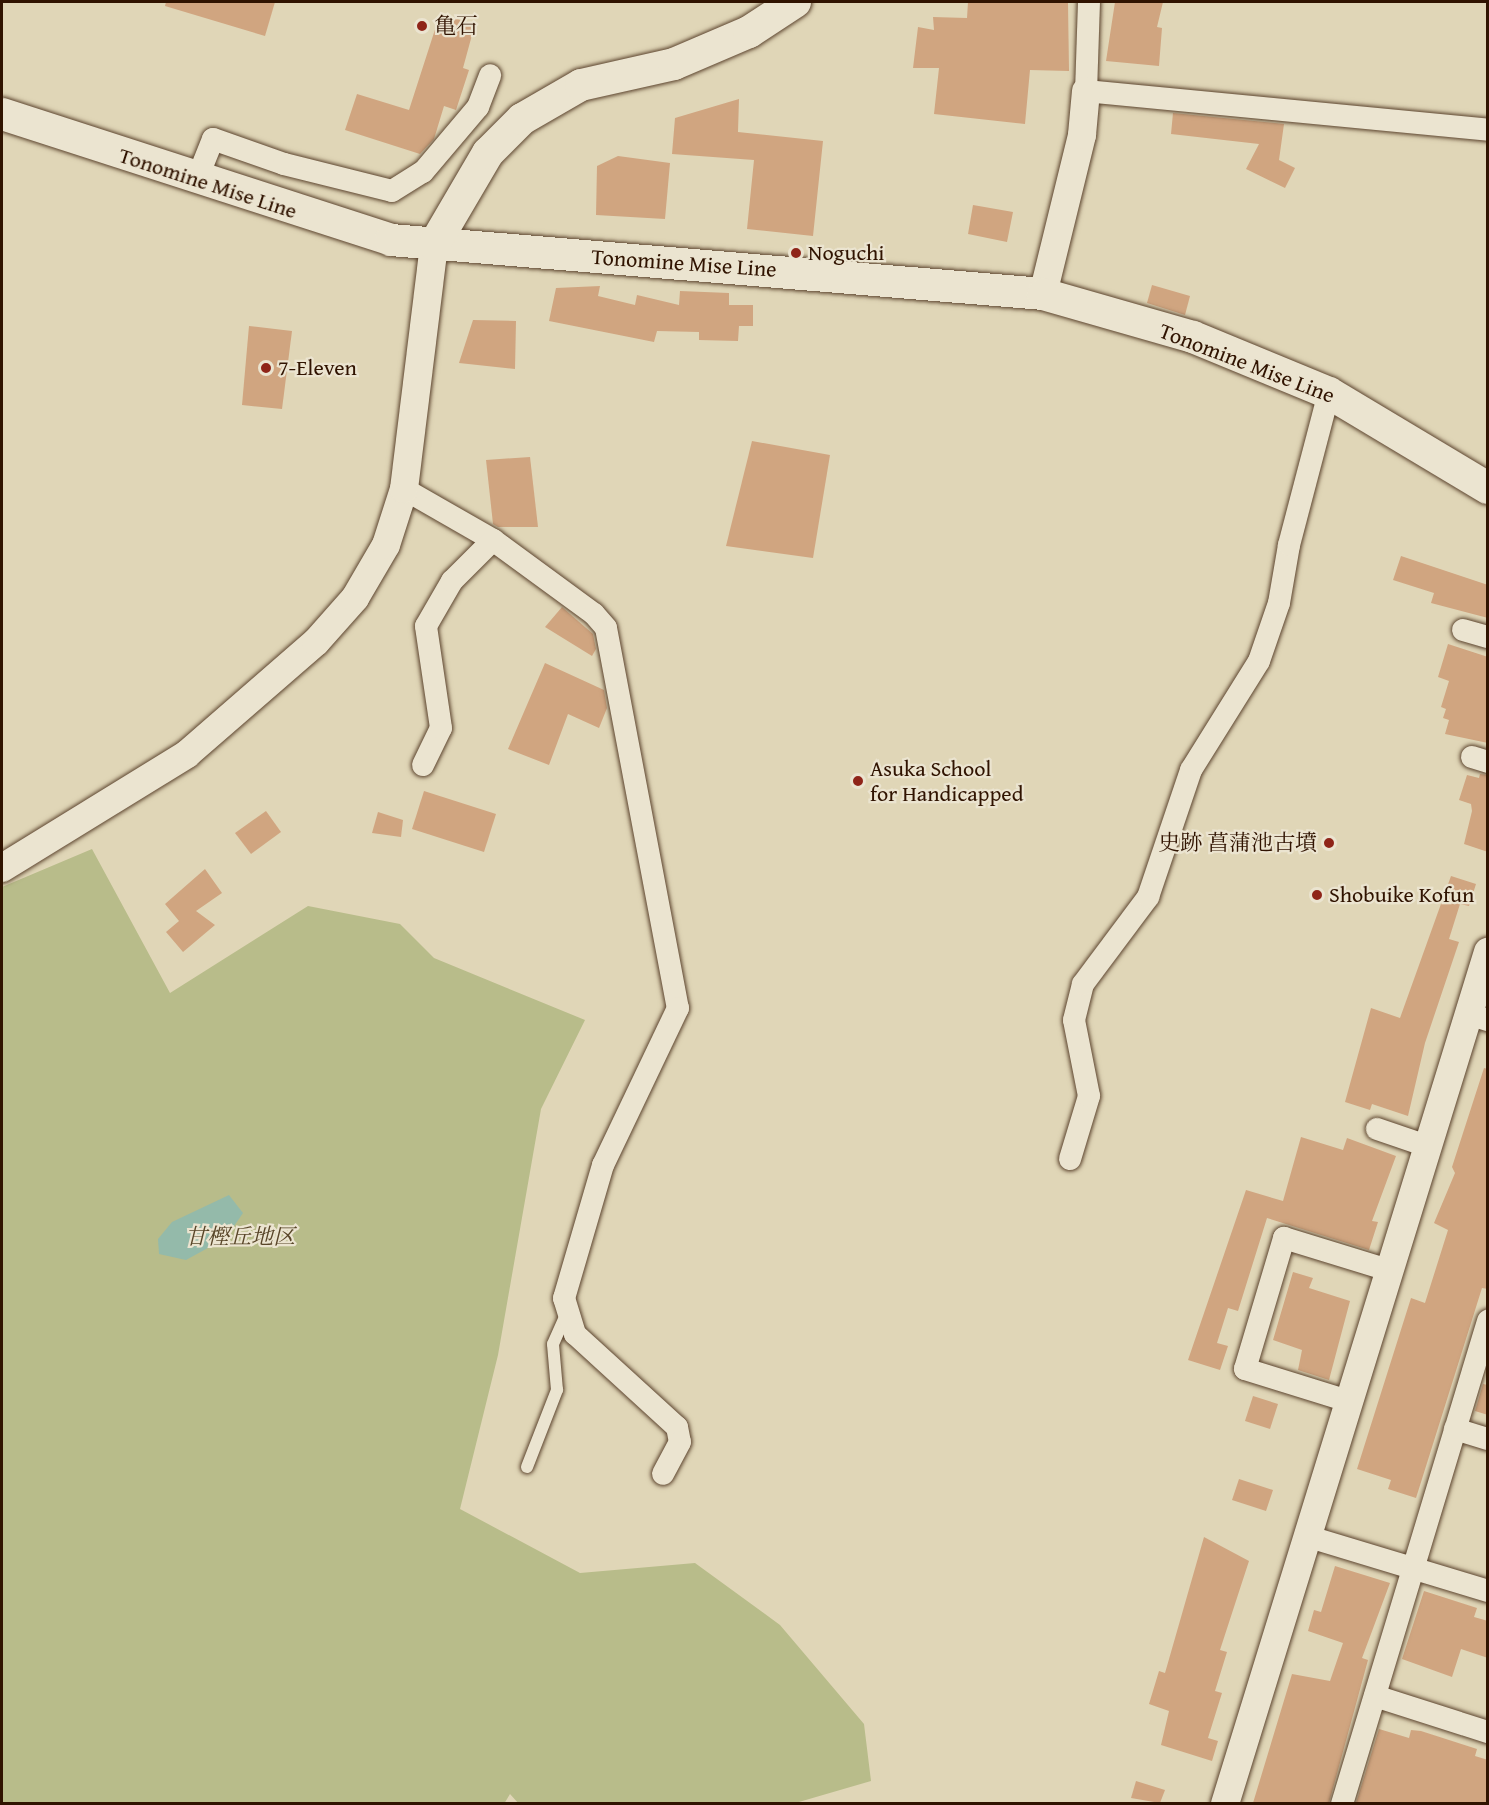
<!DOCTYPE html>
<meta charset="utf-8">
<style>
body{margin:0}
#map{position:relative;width:1489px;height:1805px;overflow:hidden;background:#e0d6b7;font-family:"Gentium Book Plus","Noto Serif JP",serif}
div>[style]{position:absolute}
.green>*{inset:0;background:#b8bc8a}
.water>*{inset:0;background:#94baaa}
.building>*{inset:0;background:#d0a580}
.roads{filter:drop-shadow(0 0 2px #5c442e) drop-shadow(0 0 2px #5c442e)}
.service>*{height:12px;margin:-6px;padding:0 6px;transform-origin:6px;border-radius:6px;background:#ebe4d0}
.minor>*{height:22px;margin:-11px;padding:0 11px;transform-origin:11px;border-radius:11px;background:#ebe4d0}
.tertiary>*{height:28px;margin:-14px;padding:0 14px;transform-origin:14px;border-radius:14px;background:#ebe4d0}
.secondary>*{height:32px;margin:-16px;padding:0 16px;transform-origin:16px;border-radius:16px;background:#ebe4d0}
.dots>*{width:16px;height:16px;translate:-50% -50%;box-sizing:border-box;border:3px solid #ebe4d0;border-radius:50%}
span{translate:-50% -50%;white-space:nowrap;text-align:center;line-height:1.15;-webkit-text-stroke:4.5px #ebe4d0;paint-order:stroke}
.poi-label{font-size:22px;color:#301300}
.left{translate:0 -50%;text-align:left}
.right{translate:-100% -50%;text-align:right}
.street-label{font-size:22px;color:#301300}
.park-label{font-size:22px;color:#594629;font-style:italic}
.frame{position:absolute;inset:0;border:3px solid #301300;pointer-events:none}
</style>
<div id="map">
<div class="green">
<div style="clip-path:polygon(92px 849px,170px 993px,308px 906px,400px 924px,434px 958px,585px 1020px,541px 1109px,498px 1355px,460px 1509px,580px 1573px,695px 1563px,780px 1625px,864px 1724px,871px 1781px,792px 1804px,519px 1804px,510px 1794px,504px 1804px,2px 1804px,2px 887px)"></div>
</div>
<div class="water">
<div style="clip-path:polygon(229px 1195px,243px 1213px,226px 1238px,186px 1260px,159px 1254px,158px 1239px,172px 1222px)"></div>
</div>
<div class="building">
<div style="clip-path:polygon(166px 2px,275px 2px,265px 36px,165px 6px)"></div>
<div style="clip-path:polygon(968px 2px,1068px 2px,1069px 71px,1030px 70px,1025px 124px,934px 114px,939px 68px,913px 68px,918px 27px,934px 30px,933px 17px,967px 18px)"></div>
<div style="clip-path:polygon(1115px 2px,1163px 2px,1157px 27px,1162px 28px,1159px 66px,1106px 61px)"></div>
<div style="clip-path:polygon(440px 14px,475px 24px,463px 68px,469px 70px,456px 110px,444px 106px,434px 139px,420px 154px,345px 130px,357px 94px,409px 110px)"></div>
<div style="clip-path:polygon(739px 99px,738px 132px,823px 141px,813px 236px,747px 229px,754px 160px,672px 154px,675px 118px)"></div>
<div style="clip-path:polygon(1173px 113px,1284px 124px,1279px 160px,1295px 168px,1285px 188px,1246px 169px,1259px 144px,1171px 134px)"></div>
<div style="clip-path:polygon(618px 156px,670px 163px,665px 219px,596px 215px,597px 166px)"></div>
<div style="clip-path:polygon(973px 205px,1013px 212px,1007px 242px,968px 234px)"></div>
<div style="clip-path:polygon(1152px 285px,1190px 296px,1185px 315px,1147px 303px)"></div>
<div style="clip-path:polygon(600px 286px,598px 296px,635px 305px,637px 295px,679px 305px,680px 291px,729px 293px,729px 305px,753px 305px,753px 326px,739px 326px,738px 341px,699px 340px,699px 332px,657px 331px,654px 342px,549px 321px,556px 288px)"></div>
<div style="clip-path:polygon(473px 320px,516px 321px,515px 369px,459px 363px)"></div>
<div style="clip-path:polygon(249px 326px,292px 331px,282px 409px,242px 405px)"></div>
<div style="clip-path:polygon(752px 441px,830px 455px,813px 558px,726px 546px)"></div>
<div style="clip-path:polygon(530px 457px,538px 527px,498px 527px,493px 524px,486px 460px)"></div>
<div style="clip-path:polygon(1401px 556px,1488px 585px,1488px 618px,1431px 603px,1434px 593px,1393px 580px)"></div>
<div style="clip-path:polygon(562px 607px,593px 634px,596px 649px,592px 656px,545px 627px)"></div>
<div style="clip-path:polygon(1448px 644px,1488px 657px,1488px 743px,1445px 734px,1449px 720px,1443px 718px,1446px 709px,1441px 707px,1449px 681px,1438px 677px)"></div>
<div style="clip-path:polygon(545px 663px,604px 690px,607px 708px,599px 728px,568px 714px,549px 765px,508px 749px)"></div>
<div style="clip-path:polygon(1480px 774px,1488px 775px,1488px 852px,1464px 844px,1472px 811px,1471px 804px,1459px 800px,1467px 775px,1479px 778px)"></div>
<div style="clip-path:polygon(424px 791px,496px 814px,484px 852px,412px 829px)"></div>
<div style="clip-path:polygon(266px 811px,281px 832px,251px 854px,235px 833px)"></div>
<div style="clip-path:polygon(378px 812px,403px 820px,401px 837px,372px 833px)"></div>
<div style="clip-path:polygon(205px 869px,222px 893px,196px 911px,215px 925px,183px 952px,166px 932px,179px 921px,165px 904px)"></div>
<div style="clip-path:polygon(1451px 876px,1476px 884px,1469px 906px,1460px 904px,1449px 939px,1459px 942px,1425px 1043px,1408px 1116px,1372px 1104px,1370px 1110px,1345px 1102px,1371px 1008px,1400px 1018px)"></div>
<div style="clip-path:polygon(1484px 1068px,1488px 1069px,1488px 1289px,1482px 1288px,1416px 1498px,1388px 1489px,1391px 1480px,1357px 1469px,1411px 1298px,1425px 1303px,1448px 1230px,1434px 1223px,1455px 1173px,1452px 1167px)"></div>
<div style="clip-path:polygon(1301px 1137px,1343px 1150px,1347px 1138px,1396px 1156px,1372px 1221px,1378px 1222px,1369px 1250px,1267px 1218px,1238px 1311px,1228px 1308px,1217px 1343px,1228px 1346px,1220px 1370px,1188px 1360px,1246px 1190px,1283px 1201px)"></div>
<div style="clip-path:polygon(1293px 1272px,1313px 1278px,1309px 1288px,1350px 1301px,1329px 1380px,1298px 1370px,1302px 1350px,1273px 1340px)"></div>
<div style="clip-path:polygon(1483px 1384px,1488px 1385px,1488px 1415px,1475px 1411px)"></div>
<div style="clip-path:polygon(1253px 1396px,1278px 1404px,1270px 1429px,1245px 1421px)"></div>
<div style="clip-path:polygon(1239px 1479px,1273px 1490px,1266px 1511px,1232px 1500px)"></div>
<div style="clip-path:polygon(1204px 1537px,1249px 1561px,1220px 1650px,1227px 1652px,1215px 1691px,1222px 1693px,1208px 1738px,1218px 1741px,1212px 1761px,1161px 1745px,1169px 1711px,1149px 1704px,1159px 1671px,1165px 1673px)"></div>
<div style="clip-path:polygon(1335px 1566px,1390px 1583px,1362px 1658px,1368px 1660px,1329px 1803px,1253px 1803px,1292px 1674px,1330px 1681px,1343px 1643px,1308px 1631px,1314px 1610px,1321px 1612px)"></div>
<div style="clip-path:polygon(1424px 1591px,1477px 1608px,1474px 1617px,1488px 1621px,1488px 1658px,1461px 1649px,1452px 1677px,1402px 1659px)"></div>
<div style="clip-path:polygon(1379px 1729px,1409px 1738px,1411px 1730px,1421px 1731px,1477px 1749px,1475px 1756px,1488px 1760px,1488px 1803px,1356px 1803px)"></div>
<div style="clip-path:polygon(1136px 1781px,1165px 1790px,1160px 1803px,1131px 1798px)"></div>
</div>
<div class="roads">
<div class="service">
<div style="left:527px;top:1467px;width:83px;rotate:-68.7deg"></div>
<div style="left:557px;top:1390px;width:46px;rotate:-95deg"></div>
<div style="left:553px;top:1344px;width:35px;rotate:-66deg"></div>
</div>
<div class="minor">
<div style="left:1089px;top:2px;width:89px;rotate:91.9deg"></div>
<div style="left:1086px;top:91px;width:404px;rotate:5.5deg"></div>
<div style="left:197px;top:179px;width:43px;rotate:-68.2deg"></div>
<div style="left:213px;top:139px;width:75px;rotate:19.4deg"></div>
<div style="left:284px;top:164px;width:111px;rotate:14deg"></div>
<div style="left:392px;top:191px;width:36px;rotate:-32deg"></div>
<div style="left:423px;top:172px;width:85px;rotate:-49.8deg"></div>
<div style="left:478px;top:107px;width:34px;rotate:-69deg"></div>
<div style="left:404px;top:489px;width:103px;rotate:29.8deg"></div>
<div style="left:493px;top:540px;width:125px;rotate:36.2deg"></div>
<div style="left:594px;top:614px;width:18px;rotate:49deg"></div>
<div style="left:606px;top:628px;width:387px;rotate:79.3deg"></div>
<div style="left:678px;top:1008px;width:174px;rotate:115.5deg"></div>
<div style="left:603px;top:1165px;width:139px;rotate:106.3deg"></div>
<div style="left:564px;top:1298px;width:38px;rotate:73deg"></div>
<div style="left:575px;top:1334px;width:138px;rotate:42.4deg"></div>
<div style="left:677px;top:1427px;width:15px;rotate:79deg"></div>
<div style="left:680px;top:1442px;width:36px;rotate:118deg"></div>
<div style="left:1463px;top:630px;width:26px;rotate:16deg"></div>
<div style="left:1472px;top:757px;width:17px;rotate:17deg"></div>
<div style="left:423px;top:765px;width:41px;rotate:-64.1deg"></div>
<div style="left:441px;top:728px;width:103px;rotate:-98.4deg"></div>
<div style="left:426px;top:626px;width:52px;rotate:-60deg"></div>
<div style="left:452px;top:581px;width:58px;rotate:-45deg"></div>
<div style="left:1468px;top:1014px;width:21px;rotate:17deg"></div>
<div style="left:1377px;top:1129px;width:53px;rotate:18.8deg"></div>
<div style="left:1070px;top:1159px;width:66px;rotate:-73.2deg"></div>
<div style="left:1089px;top:1096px;width:77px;rotate:-101.2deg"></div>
<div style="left:1074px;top:1020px;width:37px;rotate:-76deg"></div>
<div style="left:1083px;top:984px;width:109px;rotate:-53.2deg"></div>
<div style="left:1148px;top:897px;width:134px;rotate:-71.3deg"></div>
<div style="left:1191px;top:770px;width:128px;rotate:-58deg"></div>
<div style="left:1259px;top:661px;width:61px;rotate:-71deg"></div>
<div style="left:1279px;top:603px;width:59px;rotate:-80.2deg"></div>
<div style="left:1289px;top:545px;width:157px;rotate:-75.3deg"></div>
<div style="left:1348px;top:1401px;width:108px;rotate:-162.7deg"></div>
<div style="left:1245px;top:1369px;width:137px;rotate:-73.4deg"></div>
<div style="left:1284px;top:1238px;width:109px;rotate:17.1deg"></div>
<div style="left:1455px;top:1429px;width:34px;rotate:17deg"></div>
<div style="left:1306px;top:1536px;width:190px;rotate:16.8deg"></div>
<div style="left:1375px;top:1696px;width:119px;rotate:17.7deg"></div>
<div style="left:1342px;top:1804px;width:505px;rotate:-73.18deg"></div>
</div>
<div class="tertiary">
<div style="left:1043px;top:294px;width:164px;rotate:-76.2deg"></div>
<div style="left:1082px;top:135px;width:44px;rotate:-84.8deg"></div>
<div style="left:2px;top:868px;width:217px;rotate:-31.6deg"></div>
<div style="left:187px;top:754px;width:171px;rotate:-41deg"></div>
<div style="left:316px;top:642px;width:59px;rotate:-48.4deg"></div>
<div style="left:355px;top:598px;width:61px;rotate:-59.7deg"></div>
<div style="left:386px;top:545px;width:59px;rotate:-72.2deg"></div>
<div style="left:404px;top:489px;width:246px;rotate:-83deg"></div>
<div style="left:1225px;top:1804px;width:892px;rotate:-72.85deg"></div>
</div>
<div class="secondary">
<div style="left:2px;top:114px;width:409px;rotate:17.9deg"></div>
<div style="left:391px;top:240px;width:654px;rotate:4.73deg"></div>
<div style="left:1043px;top:294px;width:156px;rotate:16deg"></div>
<div style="left:1193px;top:337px;width:147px;rotate:22.4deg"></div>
<div style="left:1329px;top:393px;width:185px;rotate:30.9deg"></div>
<div style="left:434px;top:245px;width:107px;rotate:-59.6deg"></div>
<div style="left:488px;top:153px;width:48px;rotate:-45deg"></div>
<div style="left:522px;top:119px;width:68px;rotate:-30deg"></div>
<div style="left:581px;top:85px;width:95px;rotate:-12.7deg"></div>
<div style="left:674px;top:64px;width:82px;rotate:-23.1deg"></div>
<div style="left:749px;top:32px;width:55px;rotate:-33.1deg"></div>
</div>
</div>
<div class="dots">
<div style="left:422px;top:26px;background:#8f2418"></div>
<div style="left:796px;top:253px;background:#8f2418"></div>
<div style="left:266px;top:368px;background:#8f2418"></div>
<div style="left:858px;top:781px;background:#8f2418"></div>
<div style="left:1329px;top:843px;background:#8f2418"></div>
<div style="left:1317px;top:895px;background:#8f2418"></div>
</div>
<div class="poi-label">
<span class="left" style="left:434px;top:26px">亀石</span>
<span class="left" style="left:808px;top:253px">Noguchi</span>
<span class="left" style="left:278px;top:368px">7-Eleven</span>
<span class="left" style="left:870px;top:781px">Asuka School<br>for Handicapped</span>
<span class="right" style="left:1317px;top:843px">史跡 菖蒲池古墳</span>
<span class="left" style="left:1329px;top:895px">Shobuike Kofun</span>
</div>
<div class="street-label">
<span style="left:208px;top:183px;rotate:18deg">Tonomine Mise Line</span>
<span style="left:684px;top:263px;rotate:4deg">Tonomine Mise Line</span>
<span style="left:1247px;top:363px;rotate:21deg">Tonomine Mise Line</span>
</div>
<div class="park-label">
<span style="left:240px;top:1237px">甘樫丘地区</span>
</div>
<div class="frame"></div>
</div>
